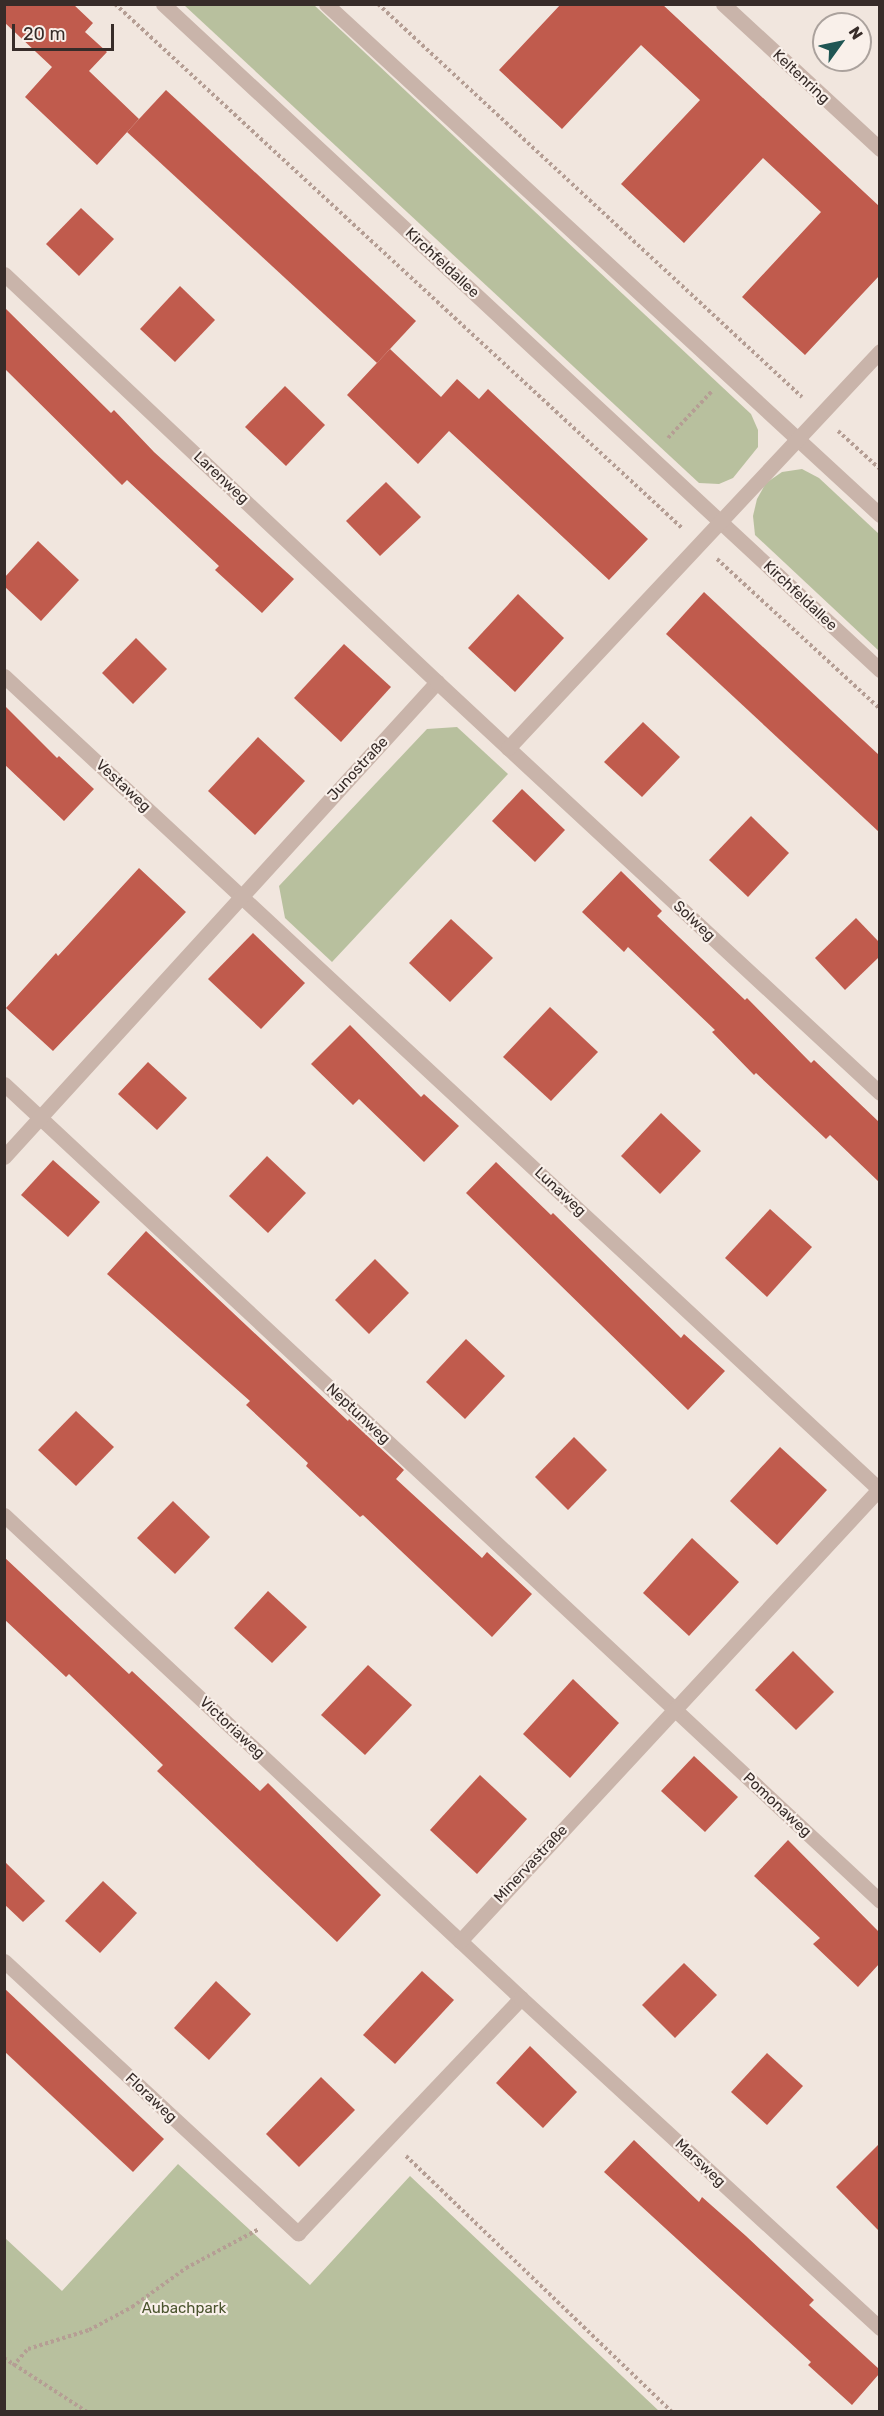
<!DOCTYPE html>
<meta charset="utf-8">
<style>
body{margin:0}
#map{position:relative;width:884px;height:2416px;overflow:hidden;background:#f1e6de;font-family:Rubik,sans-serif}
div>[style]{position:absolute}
.green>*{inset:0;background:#b8c09e}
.building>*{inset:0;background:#c05b4d}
.path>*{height:4px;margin-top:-2px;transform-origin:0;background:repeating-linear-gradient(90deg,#b59e94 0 3px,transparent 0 6px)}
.minor>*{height:15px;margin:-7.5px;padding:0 7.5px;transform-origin:7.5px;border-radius:7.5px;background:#c9b4aa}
span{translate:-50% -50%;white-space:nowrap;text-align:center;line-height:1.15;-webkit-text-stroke:4.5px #f9f0ea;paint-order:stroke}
.street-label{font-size:15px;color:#372c29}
.park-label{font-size:15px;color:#4a542e}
.frame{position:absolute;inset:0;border:6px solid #372c29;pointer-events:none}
.north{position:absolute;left:812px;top:12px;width:60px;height:60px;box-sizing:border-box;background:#f9f0ea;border:2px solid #aba29d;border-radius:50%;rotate:57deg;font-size:16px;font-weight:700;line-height:24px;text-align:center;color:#372c29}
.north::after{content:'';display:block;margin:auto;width:21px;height:27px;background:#205654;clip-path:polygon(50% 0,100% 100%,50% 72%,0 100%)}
.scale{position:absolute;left:12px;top:24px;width:102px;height:27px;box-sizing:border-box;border:3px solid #372c29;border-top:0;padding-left:8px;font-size:18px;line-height:21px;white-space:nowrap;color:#372c29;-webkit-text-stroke:4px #f9f0ea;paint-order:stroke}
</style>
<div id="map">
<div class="green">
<div style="clip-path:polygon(184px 5px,314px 5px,751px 414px,758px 430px,758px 447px,733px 478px,719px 484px,699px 483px)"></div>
<div style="clip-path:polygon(802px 469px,819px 478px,879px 534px,879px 651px,755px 535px,753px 516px,757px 499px,766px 483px,782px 472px)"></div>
<div style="clip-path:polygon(457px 727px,508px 774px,332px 962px,285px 918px,279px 886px,427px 729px)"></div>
<div style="clip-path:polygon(178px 2164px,310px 2285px,410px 2176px,659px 2411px,5px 2411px,5px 2238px,62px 2291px)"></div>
</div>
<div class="building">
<div style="clip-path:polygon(4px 4px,73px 4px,93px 23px,85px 32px,107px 52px,89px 71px,139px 119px,97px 165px,25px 97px,52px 67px,4px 22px)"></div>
<div style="clip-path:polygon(561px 4px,662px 4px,879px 206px,879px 276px,805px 355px,742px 297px,821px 212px,763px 158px,684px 243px,621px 184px,700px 100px,641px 45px,562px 129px,499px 70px)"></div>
<div style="clip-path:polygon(166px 90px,416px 321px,377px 363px,127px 132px)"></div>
<div style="clip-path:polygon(81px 208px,114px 239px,79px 276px,46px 244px)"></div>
<div style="clip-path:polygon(180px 286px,215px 320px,175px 362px,140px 329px)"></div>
<div style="clip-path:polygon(4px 307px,111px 413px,114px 410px,154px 452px,294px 579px,262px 613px,215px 570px,219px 566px,127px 480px,122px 485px,4px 368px)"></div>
<div style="clip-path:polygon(390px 349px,441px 397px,457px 379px,479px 399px,488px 389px,648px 539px,609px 580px,449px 431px,418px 464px,347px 395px)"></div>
<div style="clip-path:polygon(285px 386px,325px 425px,286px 466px,245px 427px)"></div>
<div style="clip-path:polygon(386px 482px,421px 517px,380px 556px,346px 521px)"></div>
<div style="clip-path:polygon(38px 541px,79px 580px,41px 621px,4px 586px,4px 578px)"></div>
<div style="clip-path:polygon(704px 592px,879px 755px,879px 832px,666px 634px)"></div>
<div style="clip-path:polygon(518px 594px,564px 638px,515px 692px,468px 648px)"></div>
<div style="clip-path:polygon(136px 638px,167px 669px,133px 704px,102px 673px)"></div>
<div style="clip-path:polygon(344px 644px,391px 687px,341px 742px,294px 698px)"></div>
<div style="clip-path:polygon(4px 705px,57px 758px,59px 756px,94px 789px,64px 821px,4px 764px)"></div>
<div style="clip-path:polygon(643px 722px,680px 757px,642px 797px,604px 762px)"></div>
<div style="clip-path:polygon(258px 737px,305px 781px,255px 835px,208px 791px)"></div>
<div style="clip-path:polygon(522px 789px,565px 830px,535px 862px,492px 821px)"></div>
<div style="clip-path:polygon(751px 816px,789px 853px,748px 897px,709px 860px)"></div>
<div style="clip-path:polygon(139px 868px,186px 912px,53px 1051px,6px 1008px,56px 953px,58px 956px)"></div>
<div style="clip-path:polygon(621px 871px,662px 911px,657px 916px,745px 1000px,747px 998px,811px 1063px,814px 1060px,879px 1122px,879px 1182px,830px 1135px,826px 1139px,756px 1073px,754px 1075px,712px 1032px,715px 1030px,628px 947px,624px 952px,582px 912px)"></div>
<div style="clip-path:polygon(856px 918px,879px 942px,879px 957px,845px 990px,815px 958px)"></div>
<div style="clip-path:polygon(451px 919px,493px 958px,450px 1002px,409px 963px)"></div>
<div style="clip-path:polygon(253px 933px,305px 983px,261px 1029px,208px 979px)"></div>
<div style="clip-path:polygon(550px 1007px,598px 1052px,551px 1101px,503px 1057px)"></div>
<div style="clip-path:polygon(350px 1025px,421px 1097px,424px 1094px,459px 1126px,424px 1162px,359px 1099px,353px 1105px,311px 1064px)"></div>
<div style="clip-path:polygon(148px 1062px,187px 1098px,157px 1130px,118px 1094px)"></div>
<div style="clip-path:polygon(661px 1113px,701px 1151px,660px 1194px,621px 1156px)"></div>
<div style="clip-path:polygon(267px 1156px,306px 1193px,268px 1233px,229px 1196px)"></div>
<div style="clip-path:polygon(53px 1160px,100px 1202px,68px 1237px,21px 1195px)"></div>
<div style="clip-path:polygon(496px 1162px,551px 1215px,553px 1213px,681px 1338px,684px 1334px,725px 1371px,688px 1410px,466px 1193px)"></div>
<div style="clip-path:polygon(770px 1209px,812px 1247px,767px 1297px,725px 1258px)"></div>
<div style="clip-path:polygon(146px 1231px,348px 1421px,349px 1419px,404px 1470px,396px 1479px,482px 1558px,487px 1552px,532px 1594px,492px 1637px,363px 1515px,360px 1517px,306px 1466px,308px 1463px,246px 1405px,250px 1401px,107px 1274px)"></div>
<div style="clip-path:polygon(375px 1259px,409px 1293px,369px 1334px,335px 1300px)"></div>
<div style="clip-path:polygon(466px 1339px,505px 1376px,465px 1419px,426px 1382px)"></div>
<div style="clip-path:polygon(76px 1411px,114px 1447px,76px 1486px,38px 1450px)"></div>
<div style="clip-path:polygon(574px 1437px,607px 1470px,568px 1510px,535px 1477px)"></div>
<div style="clip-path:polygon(780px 1447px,827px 1490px,777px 1545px,730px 1501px)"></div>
<div style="clip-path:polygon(173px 1501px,210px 1537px,175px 1574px,137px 1538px)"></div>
<div style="clip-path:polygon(692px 1538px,739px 1582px,689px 1636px,643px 1593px)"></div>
<div style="clip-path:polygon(4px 1557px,129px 1674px,132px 1671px,260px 1791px,268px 1783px,381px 1895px,337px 1942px,157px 1771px,163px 1765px,69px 1674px,66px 1677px,4px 1619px)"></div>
<div style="clip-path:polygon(268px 1591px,307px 1627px,272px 1663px,234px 1628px)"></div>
<div style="clip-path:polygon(793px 1651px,834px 1692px,796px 1730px,755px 1690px)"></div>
<div style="clip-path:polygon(368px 1665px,412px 1705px,365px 1755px,321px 1715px)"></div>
<div style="clip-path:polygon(573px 1679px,619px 1723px,570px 1778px,523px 1734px)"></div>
<div style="clip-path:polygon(694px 1756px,738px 1797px,705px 1832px,661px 1791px)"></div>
<div style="clip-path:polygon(480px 1775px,527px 1819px,477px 1874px,430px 1830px)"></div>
<div style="clip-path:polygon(788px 1840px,879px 1932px,879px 1964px,858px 1987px,813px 1944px,820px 1938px,754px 1876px)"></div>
<div style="clip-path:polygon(4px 1861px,45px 1901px,23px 1922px,4px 1904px)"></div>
<div style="clip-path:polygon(103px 1881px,137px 1913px,100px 1953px,65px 1921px)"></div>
<div style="clip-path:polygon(684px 1963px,717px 1995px,675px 2038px,642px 2005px)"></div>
<div style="clip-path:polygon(422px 1971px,454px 2000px,395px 2064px,363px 2035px)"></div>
<div style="clip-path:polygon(216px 1981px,251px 2014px,209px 2060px,174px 2028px)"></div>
<div style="clip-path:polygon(4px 1988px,164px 2139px,133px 2172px,4px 2051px)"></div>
<div style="clip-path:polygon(530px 2046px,577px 2092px,543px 2128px,496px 2083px)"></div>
<div style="clip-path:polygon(767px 2053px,803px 2086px,767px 2125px,731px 2092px)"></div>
<div style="clip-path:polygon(321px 2077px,355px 2110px,299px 2167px,266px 2134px)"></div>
<div style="clip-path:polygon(634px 2140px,699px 2202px,702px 2197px,746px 2236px,814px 2300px,809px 2305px,879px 2369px,879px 2374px,852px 2405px,808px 2365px,811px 2362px,604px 2172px)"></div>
<div style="clip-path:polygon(879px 2144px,879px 2231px,836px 2187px)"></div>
</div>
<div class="path">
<div style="left:115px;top:4px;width:772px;rotate:42.74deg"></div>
<div style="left:378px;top:4px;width:578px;rotate:42.83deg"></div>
<div style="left:838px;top:431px;width:57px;rotate:42.1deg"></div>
<div style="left:668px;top:438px;width:64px;rotate:-46.9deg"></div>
<div style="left:717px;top:559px;width:222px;rotate:42.6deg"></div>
<div style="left:406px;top:2156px;width:369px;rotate:43.9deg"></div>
<div style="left:4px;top:2358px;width:99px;rotate:33deg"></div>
<div style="left:13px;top:2366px;width:23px;rotate:-49deg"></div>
<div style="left:28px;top:2349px;width:64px;rotate:-17.3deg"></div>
<div style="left:89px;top:2330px;width:49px;rotate:-28.1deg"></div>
<div style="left:132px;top:2307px;width:67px;rotate:-35.8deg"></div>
<div style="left:186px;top:2268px;width:83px;rotate:-28.1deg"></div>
</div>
<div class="minor">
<div style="left:163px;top:4px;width:979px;rotate:42.89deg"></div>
<div style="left:326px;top:4px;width:754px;rotate:42.69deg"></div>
<div style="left:723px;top:4px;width:214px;rotate:42.7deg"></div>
<div style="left:4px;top:274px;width:595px;rotate:43.3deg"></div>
<div style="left:4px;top:676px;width:1196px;rotate:42.9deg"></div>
<div style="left:508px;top:748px;width:507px;rotate:42.84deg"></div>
<div style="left:4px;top:1084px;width:1198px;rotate:43deg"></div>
<div style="left:4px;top:1157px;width:643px;rotate:-47.65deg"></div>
<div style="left:437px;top:682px;width:97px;rotate:42.9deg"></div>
<div style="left:508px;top:748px;width:544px;rotate:-46.86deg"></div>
<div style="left:4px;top:1515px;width:624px;rotate:43.05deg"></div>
<div style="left:4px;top:1961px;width:401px;rotate:42.8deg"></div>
<div style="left:298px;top:2233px;width:324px;rotate:-46.5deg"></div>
<div style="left:521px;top:1998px;width:83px;rotate:-136.9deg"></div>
<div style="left:460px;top:1941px;width:618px;rotate:-47.16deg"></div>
<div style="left:521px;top:1998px;width:488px;rotate:42.6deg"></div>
</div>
<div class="street-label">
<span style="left:801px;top:77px;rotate:43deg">Keltenring</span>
<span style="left:442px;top:263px;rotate:43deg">Kirchfeldallee</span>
<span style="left:221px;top:478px;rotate:43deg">Larenweg</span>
<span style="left:800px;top:596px;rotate:43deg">Kirchfeldallee</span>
<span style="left:358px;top:769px;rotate:-47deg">Junostraße</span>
<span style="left:123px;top:786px;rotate:43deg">Vestaweg</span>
<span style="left:694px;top:921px;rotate:43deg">Solweg</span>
<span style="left:560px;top:1192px;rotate:43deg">Lunaweg</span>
<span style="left:358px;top:1414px;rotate:43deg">Neptunweg</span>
<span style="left:232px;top:1728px;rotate:43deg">Victoriaweg</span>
<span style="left:777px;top:1805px;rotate:43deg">Pomonaweg</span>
<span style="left:531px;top:1864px;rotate:-47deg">Minervastraße</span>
<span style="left:151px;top:2098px;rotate:43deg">Floraweg</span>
<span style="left:700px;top:2163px;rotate:43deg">Marsweg</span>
</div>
<div class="park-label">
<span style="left:184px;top:2309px">Aubachpark</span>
</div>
<div class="frame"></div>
<div class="north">N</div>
<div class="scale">20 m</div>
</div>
